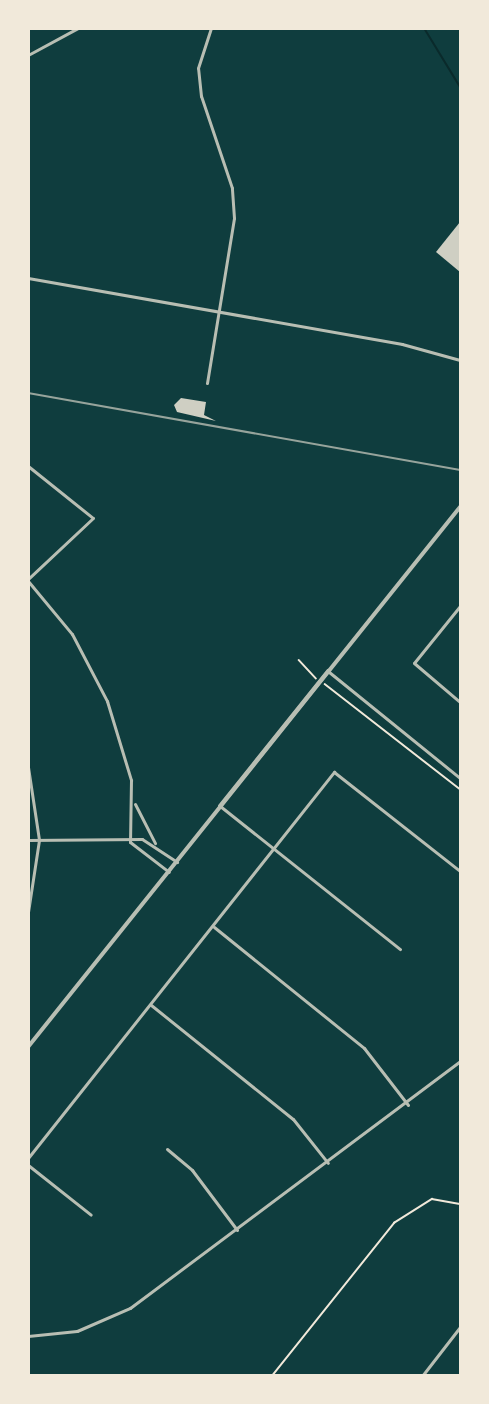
<!DOCTYPE html>
<style>
body{margin:0}
#map{position:relative;width:489px;height:1404px;overflow:hidden;background:#0f3d3e;font-family:Poppins,sans-serif}
div>[style]{position:absolute}
.stream>*{height:2px;margin:-1px;padding:0 1px;transform-origin:1px;border-radius:1px;background:#0a2a2b}
.building>*{inset:0;background:#cfcfc3}
.path>*{height:1.5px;margin:-0.75px;padding:0 0.75px;transform-origin:0.75px;border-radius:0.75px;background:#f1e9da}
.minor>*{height:3px;margin:-1.5px;padding:0 1.5px;transform-origin:1.5px;border-radius:1.5px;background:#b8beb3}
.tertiary>*{height:4px;margin:-2px;padding:0 2px;transform-origin:2px;border-radius:2px;background:#b8beb3}
.rail>*{height:2px;margin:-1px;padding:0 1px;transform-origin:1px;border-radius:1px;background:#97a49c}
span{translate:-50% -50%;white-space:nowrap;text-align:center;line-height:1.15;-webkit-text-stroke:6px #f1e9da;paint-order:stroke}
.frame{position:absolute;inset:0;border:30px solid #f1e9da;pointer-events:none}
</style>
<div id="map">
<div class="stream">
<div style="left:424px;top:28px;width:69px;rotate:58.6deg"></div>
</div>
<div class="building">
<div style="clip-path:polygon(460px 222px,460px 272px,436px 252px)"></div>
<div style="clip-path:polygon(181px 398px,206px 402px,204px 415px,216px 421px,177px 412px,174px 405px)"></div>
</div>
<div class="path">
<div style="left:299px;top:660px;width:25px;rotate:47deg"></div>
<div style="left:325px;top:684px;width:171px;rotate:37.9deg"></div>
<div style="left:272px;top:1376px;width:196px;rotate:-51.4deg"></div>
<div style="left:394px;top:1223px;width:45px;rotate:-32.3deg"></div>
<div style="left:432px;top:1199px;width:28px;rotate:10deg"></div>
</div>
<div class="minor">
<div style="left:28px;top:55px;width:57px;rotate:-28.4deg"></div>
<div style="left:28px;top:278px;width:380px;rotate:10deg"></div>
<div style="left:402px;top:344px;width:60px;rotate:15.4deg"></div>
<div style="left:207px;top:383px;width:167px;rotate:-80.7deg"></div>
<div style="left:234px;top:218px;width:30px;rotate:-94deg"></div>
<div style="left:232px;top:188px;width:97px;rotate:-108.6deg"></div>
<div style="left:201px;top:96px;width:28px;rotate:-96deg"></div>
<div style="left:198px;top:68px;width:42px;rotate:-72deg"></div>
<div style="left:28px;top:466px;width:83px;rotate:38.7deg"></div>
<div style="left:93px;top:518px;width:89px;rotate:136.8deg"></div>
<div style="left:28px;top:581px;width:69px;rotate:50.3deg"></div>
<div style="left:72px;top:634px;width:76px;rotate:62.4deg"></div>
<div style="left:107px;top:701px;width:83px;rotate:73.1deg"></div>
<div style="left:131px;top:780px;width:62px;rotate:90.9deg"></div>
<div style="left:460px;top:606px;width:73px;rotate:128.9deg"></div>
<div style="left:414px;top:663px;width:60px;rotate:40.3deg"></div>
<div style="left:329px;top:672px;width:169px;rotate:39deg"></div>
<div style="left:28px;top:767px;width:74px;rotate:81.4deg"></div>
<div style="left:39px;top:840px;width:73px;rotate:98.7deg"></div>
<div style="left:135px;top:804px;width:44px;rotate:62.9deg"></div>
<div style="left:220px;top:806px;width:230px;rotate:38.5deg"></div>
<div style="left:28px;top:840px;width:114px;rotate:-0.5deg"></div>
<div style="left:142px;top:839px;width:42px;rotate:33.3deg"></div>
<div style="left:130px;top:842px;width:49px;rotate:37.6deg"></div>
<div style="left:214px;top:927px;width:193px;rotate:38.9deg"></div>
<div style="left:364px;top:1048px;width:72px;rotate:52.3deg"></div>
<div style="left:151px;top:1005px;width:182px;rotate:38.8deg"></div>
<div style="left:293px;top:1119px;width:56px;rotate:51.5deg"></div>
<div style="left:167px;top:1149px;width:33px;rotate:40deg"></div>
<div style="left:192px;top:1170px;width:75px;rotate:53.1deg"></div>
<div style="left:28px;top:1158px;width:493px;rotate:-51.6deg"></div>
<div style="left:334px;top:772px;width:160px;rotate:38.2deg"></div>
<div style="left:28px;top:1165px;width:80px;rotate:38.4deg"></div>
<div style="left:28px;top:1336px;width:49px;rotate:-5.8deg"></div>
<div style="left:77px;top:1331px;width:58px;rotate:-23.5deg"></div>
<div style="left:130px;top:1308px;width:412px;rotate:-36.8deg"></div>
<div style="left:422px;top:1376px;width:62px;rotate:-52.2deg"></div>
</div>
<div class="tertiary">
<div style="left:220px;top:806px;width:173px;rotate:-51.3deg"></div>
<div style="left:28px;top:1047px;width:692px;rotate:-51.34deg"></div>
</div>
<div class="rail">
<div style="left:28px;top:393px;width:439px;rotate:10.1deg"></div>
</div>
<div class="frame"></div>
</div>
